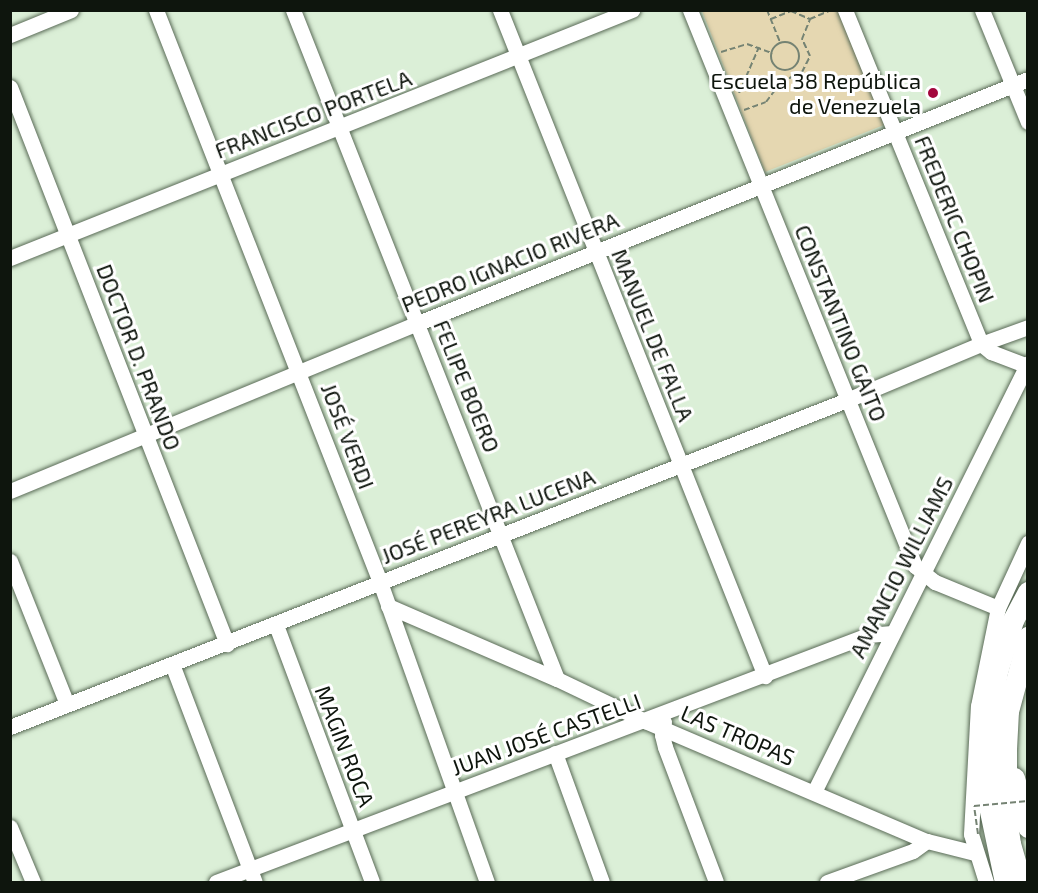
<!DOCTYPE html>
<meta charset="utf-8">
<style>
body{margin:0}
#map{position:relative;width:1038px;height:893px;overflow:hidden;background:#dbefd7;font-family:"Exo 2",sans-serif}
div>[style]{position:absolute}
.green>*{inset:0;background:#e5d7b1}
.path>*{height:2px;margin-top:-1px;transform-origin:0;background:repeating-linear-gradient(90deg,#758373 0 6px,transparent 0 9px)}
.path>.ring{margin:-1px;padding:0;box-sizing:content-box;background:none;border:2px solid #758373;border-radius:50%}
.roads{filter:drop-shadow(0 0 2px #5a6b57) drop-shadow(0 0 2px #5a6b57)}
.minor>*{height:15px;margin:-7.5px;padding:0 7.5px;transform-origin:7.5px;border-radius:7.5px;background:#fff}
.highway>*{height:21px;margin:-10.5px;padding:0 10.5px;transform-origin:10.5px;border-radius:10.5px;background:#fff}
.path-bridge>*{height:2px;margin-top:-1px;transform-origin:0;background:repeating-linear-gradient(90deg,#758373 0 6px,transparent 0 9px)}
.dots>*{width:16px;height:16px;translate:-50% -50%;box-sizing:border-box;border:3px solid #fff;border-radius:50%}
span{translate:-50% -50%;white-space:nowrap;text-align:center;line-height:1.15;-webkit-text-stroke:6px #fff;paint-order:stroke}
.poi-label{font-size:22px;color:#0e150d}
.right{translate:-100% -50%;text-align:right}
.street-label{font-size:22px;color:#0e150d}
.frame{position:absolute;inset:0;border:12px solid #0e150d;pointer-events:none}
</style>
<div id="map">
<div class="green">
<div style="clip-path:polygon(702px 11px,839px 11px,884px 125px,765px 172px)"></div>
</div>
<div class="path">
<div style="left:767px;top:10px;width:35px;rotate:68deg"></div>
<div style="left:771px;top:19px;width:22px;rotate:-22deg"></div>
<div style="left:791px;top:11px;width:21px;rotate:23deg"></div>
<div class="ring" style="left:771px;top:42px;width:26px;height:26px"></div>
<div style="left:721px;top:52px;width:27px;rotate:-17deg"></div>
<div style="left:747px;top:44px;width:27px;rotate:20deg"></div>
<div style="left:739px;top:93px;width:50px;rotate:-66.5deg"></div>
<div style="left:744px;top:110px;width:23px;rotate:-20deg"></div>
<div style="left:766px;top:102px;width:25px;rotate:-53deg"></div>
<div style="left:781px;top:82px;width:23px;rotate:-25deg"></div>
<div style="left:802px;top:72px;width:18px;rotate:-63deg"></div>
<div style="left:810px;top:56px;width:19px;rotate:-115deg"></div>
<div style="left:802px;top:39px;width:22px;rotate:-68deg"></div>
<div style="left:810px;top:19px;width:23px;rotate:-23deg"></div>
</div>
<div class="roads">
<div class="minor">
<div style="left:156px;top:10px;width:614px;rotate:68.61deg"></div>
<div style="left:380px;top:582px;width:319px;rotate:70.4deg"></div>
<div style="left:293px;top:10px;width:719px;rotate:68.46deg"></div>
<div style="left:500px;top:10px;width:717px;rotate:68.3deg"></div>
<div style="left:690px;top:10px;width:600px;rotate:67.97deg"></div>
<div style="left:915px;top:566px;width:26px;rotate:39deg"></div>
<div style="left:935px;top:582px;width:68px;rotate:22.4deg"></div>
<div style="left:845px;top:10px;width:361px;rotate:67.8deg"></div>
<div style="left:981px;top:344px;width:50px;rotate:-19.9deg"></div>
<div style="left:982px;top:10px;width:121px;rotate:67.7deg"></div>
<div style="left:10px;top:35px;width:66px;rotate:-22.3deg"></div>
<div style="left:10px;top:87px;width:598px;rotate:68.71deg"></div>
<div style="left:10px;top:258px;width:670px;rotate:-21.74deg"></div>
<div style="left:10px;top:491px;width:441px;rotate:-22.4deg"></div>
<div style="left:418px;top:323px;width:657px;rotate:-21.8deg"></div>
<div style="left:10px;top:561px;width:154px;rotate:68.3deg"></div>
<div style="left:388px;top:606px;width:184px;rotate:23.4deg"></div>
<div style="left:557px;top:679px;width:98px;rotate:25.5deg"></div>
<div style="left:645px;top:721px;width:306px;rotate:23.1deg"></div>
<div style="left:927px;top:841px;width:49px;rotate:14deg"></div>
<div style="left:276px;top:625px;width:274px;rotate:69.5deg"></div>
<div style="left:172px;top:664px;width:233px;rotate:69.2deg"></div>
<div style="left:664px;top:722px;width:13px;rotate:99deg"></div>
<div style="left:662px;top:735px;width:12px;rotate:76deg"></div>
<div style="left:665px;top:747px;width:144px;rotate:69.3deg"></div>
<div style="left:10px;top:727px;width:899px;rotate:-21.34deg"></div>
<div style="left:847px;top:400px;width:145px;rotate:-22.7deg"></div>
<div style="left:981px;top:344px;width:13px;rotate:39deg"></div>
<div style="left:991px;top:352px;width:40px;rotate:21deg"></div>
<div style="left:555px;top:753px;width:137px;rotate:70deg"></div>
<div style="left:814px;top:792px;width:479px;rotate:-63.5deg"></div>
<div style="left:10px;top:827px;width:60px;rotate:67.3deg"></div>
<div style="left:216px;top:882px;width:697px;rotate:-20.75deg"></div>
<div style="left:868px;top:635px;width:24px;rotate:-5deg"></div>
<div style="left:827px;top:882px;width:91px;rotate:-19.8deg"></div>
<div style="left:913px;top:851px;width:17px;rotate:-36deg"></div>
<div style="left:986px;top:882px;width:50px;rotate:-107.4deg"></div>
<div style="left:971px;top:834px;width:128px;rotate:-86.9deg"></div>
<div style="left:978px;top:706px;width:100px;rotate:-78.5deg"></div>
<div style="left:998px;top:608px;width:72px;rotate:-65.2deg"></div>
</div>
<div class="highway">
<div style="left:1014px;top:778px;width:51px;rotate:74.1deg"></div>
<div style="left:1005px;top:882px;width:83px;rotate:-101.9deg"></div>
<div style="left:988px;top:801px;width:42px;rotate:-92.7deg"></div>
<div style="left:986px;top:759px;width:61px;rotate:-84.4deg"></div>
<div style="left:992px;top:698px;width:31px;rotate:-79deg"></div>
<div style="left:998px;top:668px;width:50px;rotate:-72.6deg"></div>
<div style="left:1013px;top:620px;width:32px;rotate:-62deg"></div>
<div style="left:1021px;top:882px;width:40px;rotate:-106deg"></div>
<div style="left:1010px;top:844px;width:29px;rotate:-98deg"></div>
<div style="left:1006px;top:815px;width:66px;rotate:-90deg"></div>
<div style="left:1006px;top:749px;width:38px;rotate:-87deg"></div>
<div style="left:1008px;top:711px;width:77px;rotate:-74.9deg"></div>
</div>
</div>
<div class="path-bridge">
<div style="left:978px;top:834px;width:28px;rotate:-98deg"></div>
<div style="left:974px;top:806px;width:54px;rotate:-5.3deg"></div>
</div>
<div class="dots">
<div style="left:933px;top:93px;background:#a3073c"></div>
</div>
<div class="poi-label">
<span class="right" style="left:921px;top:93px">Escuela 38 República<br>de Venezuela</span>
</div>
<div class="street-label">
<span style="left:313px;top:114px;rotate:-21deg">FRANCISCO PORTELA</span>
<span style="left:955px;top:219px;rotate:68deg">FREDERIC CHOPIN</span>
<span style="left:510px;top:262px;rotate:-22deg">PEDRO IGNACIO RIVERA</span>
<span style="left:841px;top:323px;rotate:68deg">CONSTANTINO GAITO</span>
<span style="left:653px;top:335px;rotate:68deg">MANUEL DE FALLA</span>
<span style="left:139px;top:357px;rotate:69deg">DOCTOR D. PRANDO</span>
<span style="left:467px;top:386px;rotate:68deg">FELIPE BOERO</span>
<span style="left:348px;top:436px;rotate:69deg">JOSÉ VERDI</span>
<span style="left:488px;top:516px;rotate:-21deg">JOSÉ PEREYRA LUCENA</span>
<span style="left:901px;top:567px;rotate:-63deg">AMANCIO WILLIAMS</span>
<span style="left:546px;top:734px;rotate:-20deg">JUAN JOSÉ CASTELLI</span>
<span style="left:738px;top:735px;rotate:23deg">LAS TROPAS</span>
<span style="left:345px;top:746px;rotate:69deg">MAGIN ROCA</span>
</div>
<div class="frame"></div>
</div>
